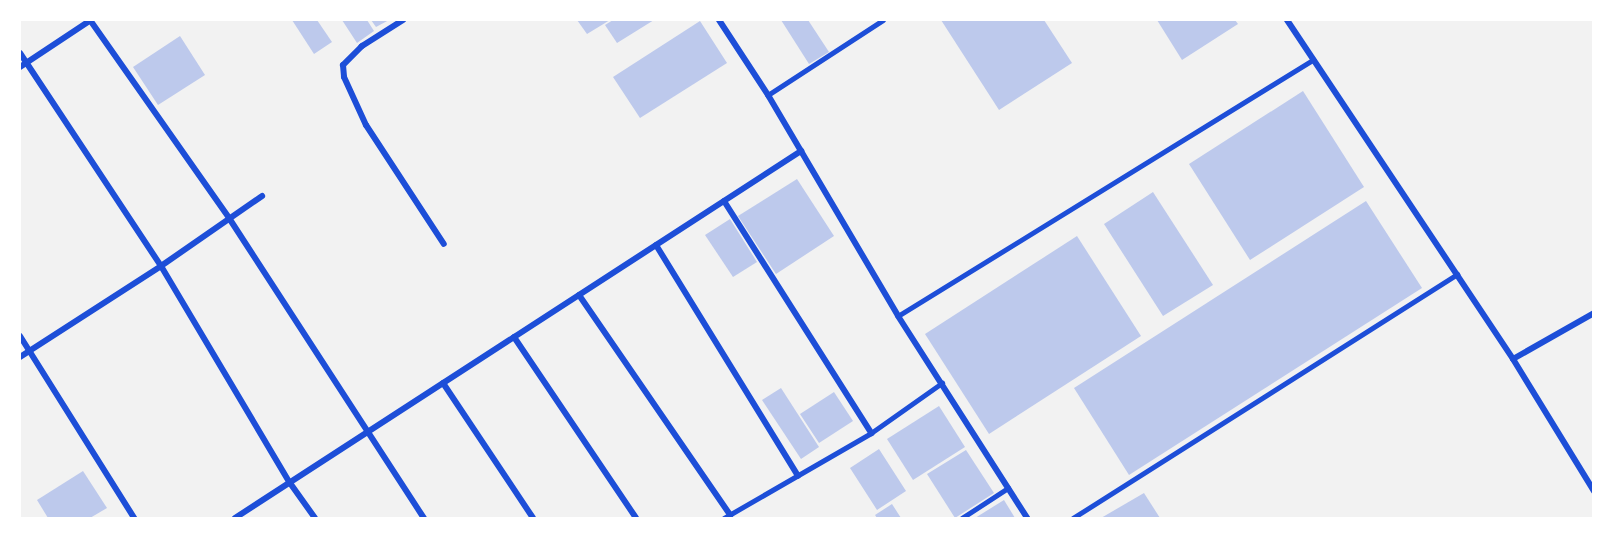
<!DOCTYPE html>
<style>
body{margin:0}
#map{position:relative;width:1613px;height:538px;overflow:hidden;background:#f2f2f2;font-family:"Noto Sans",sans-serif}
div>[style]{position:absolute}
.building>*{inset:0;background:#bdc9ec}
.service>*{height:4.5px;margin:-2.25px;padding:0 2.25px;transform-origin:2.25px;border-radius:2.25px;background:#1d4ed8}
.minor>*{height:6px;margin:-3px;padding:0 3px;transform-origin:3px;border-radius:3px;background:#1d4ed8}
span{translate:-50% -50%;white-space:nowrap;text-align:center;line-height:1.15;-webkit-text-stroke:4.5px #fff;paint-order:stroke}
.frame{position:absolute;inset:0;border:21px solid #fff;pointer-events:none}
</style>
<div id="map">
<div class="building">
<div style="clip-path:polygon(292px 20px,317px 20px,332px 42px,314px 54px)"></div>
<div style="clip-path:polygon(342px 20px,367px 20px,374px 31px,357px 43px)"></div>
<div style="clip-path:polygon(371px 20px,389px 20px,376px 27px)"></div>
<div style="clip-path:polygon(577px 20px,610px 20px,587px 34px)"></div>
<div style="clip-path:polygon(613px 20px,654px 20px,617px 43px,605px 25px)"></div>
<div style="clip-path:polygon(781px 20px,808px 20px,829px 52px,809px 64px)"></div>
<div style="clip-path:polygon(941px 20px,1044px 20px,1072px 63px,999px 110px)"></div>
<div style="clip-path:polygon(1157px 20px,1235px 20px,1238px 24px,1182px 60px)"></div>
<div style="clip-path:polygon(700px 21px,727px 63px,640px 118px,613px 77px)"></div>
<div style="clip-path:polygon(180px 36px,205px 75px,158px 105px,133px 67px)"></div>
<div style="clip-path:polygon(1303px 91px,1364px 187px,1250px 260px,1189px 164px)"></div>
<div style="clip-path:polygon(797px 179px,834px 236px,776px 274px,738px 216px)"></div>
<div style="clip-path:polygon(1153px 192px,1213px 285px,1163px 316px,1104px 224px)"></div>
<div style="clip-path:polygon(1366px 201px,1422px 288px,1129px 475px,1074px 388px)"></div>
<div style="clip-path:polygon(730px 219px,757px 262px,733px 277px,705px 235px)"></div>
<div style="clip-path:polygon(1077px 236px,1141px 336px,989px 434px,925px 334px)"></div>
<div style="clip-path:polygon(781px 388px,819px 447px,801px 459px,762px 400px)"></div>
<div style="clip-path:polygon(834px 392px,853px 421px,819px 443px,800px 414px)"></div>
<div style="clip-path:polygon(939px 406px,965px 447px,913px 480px,887px 439px)"></div>
<div style="clip-path:polygon(879px 449px,906px 491px,877px 510px,850px 468px)"></div>
<div style="clip-path:polygon(966px 450px,994px 493px,955px 518px,927px 474px)"></div>
<div style="clip-path:polygon(83px 471px,107px 508px,90px 518px,48px 518px,37px 500px)"></div>
<div style="clip-path:polygon(1144px 493px,1160px 518px,1101px 518px)"></div>
<div style="clip-path:polygon(1004px 500px,1015px 518px,975px 518px)"></div>
<div style="clip-path:polygon(892px 504px,901px 518px,877px 518px,875px 515px)"></div>
</div>
<div class="service">
<div style="left:768px;top:95px;width:137px;rotate:-33.1deg"></div>
<div style="left:898px;top:316px;width:488px;rotate:-31.7deg"></div>
<div style="left:724px;top:518px;width:170px;rotate:-30deg"></div>
<div style="left:871px;top:433px;width:87px;rotate:-35.2deg"></div>
<div style="left:962px;top:518px;width:55px;rotate:-33.1deg"></div>
<div style="left:1073px;top:518px;width:455px;rotate:-32.4deg"></div>
</div>
<div class="minor">
<div style="left:90px;top:20px;width:242px;rotate:54.9deg"></div>
<div style="left:229px;top:218px;width:358px;rotate:57deg"></div>
<div style="left:403px;top:20px;width:49px;rotate:147.6deg"></div>
<div style="left:362px;top:46px;width:27px;rotate:135deg"></div>
<div style="left:343px;top:65px;width:12px;rotate:85deg"></div>
<div style="left:344px;top:77px;width:53px;rotate:65.4deg"></div>
<div style="left:366px;top:125px;width:142px;rotate:56.8deg"></div>
<div style="left:719px;top:20px;width:90px;rotate:56.8deg"></div>
<div style="left:768px;top:95px;width:256px;rotate:59.5deg"></div>
<div style="left:898px;top:316px;width:240px;rotate:57.4deg"></div>
<div style="left:1287px;top:20px;width:407px;rotate:56.3deg"></div>
<div style="left:1513px;top:359px;width:155px;rotate:58.5deg"></div>
<div style="left:20px;top:53px;width:255px;rotate:56.5deg"></div>
<div style="left:161px;top:266px;width:252px;rotate:59.3deg"></div>
<div style="left:290px;top:483px;width:43px;rotate:54.5deg"></div>
<div style="left:20px;top:67px;width:85px;rotate:-33.5deg"></div>
<div style="left:724px;top:201px;width:275px;rotate:57.6deg"></div>
<div style="left:656px;top:245px;width:271px;rotate:58.4deg"></div>
<div style="left:579px;top:295px;width:267px;rotate:55.5deg"></div>
<div style="left:20px;top:336px;width:215px;rotate:57.9deg"></div>
<div style="left:514px;top:337px;width:218px;rotate:56deg"></div>
<div style="left:20px;top:357px;width:168px;rotate:-32.8deg"></div>
<div style="left:161px;top:266px;width:123px;rotate:-34.7deg"></div>
<div style="left:1513px;top:359px;width:93px;rotate:-29.6deg"></div>
<div style="left:443px;top:383px;width:162px;rotate:56.3deg"></div>
<div style="left:235px;top:518px;width:675px;rotate:-32.96deg"></div>
</div>
<div class="frame"></div>
</div>
